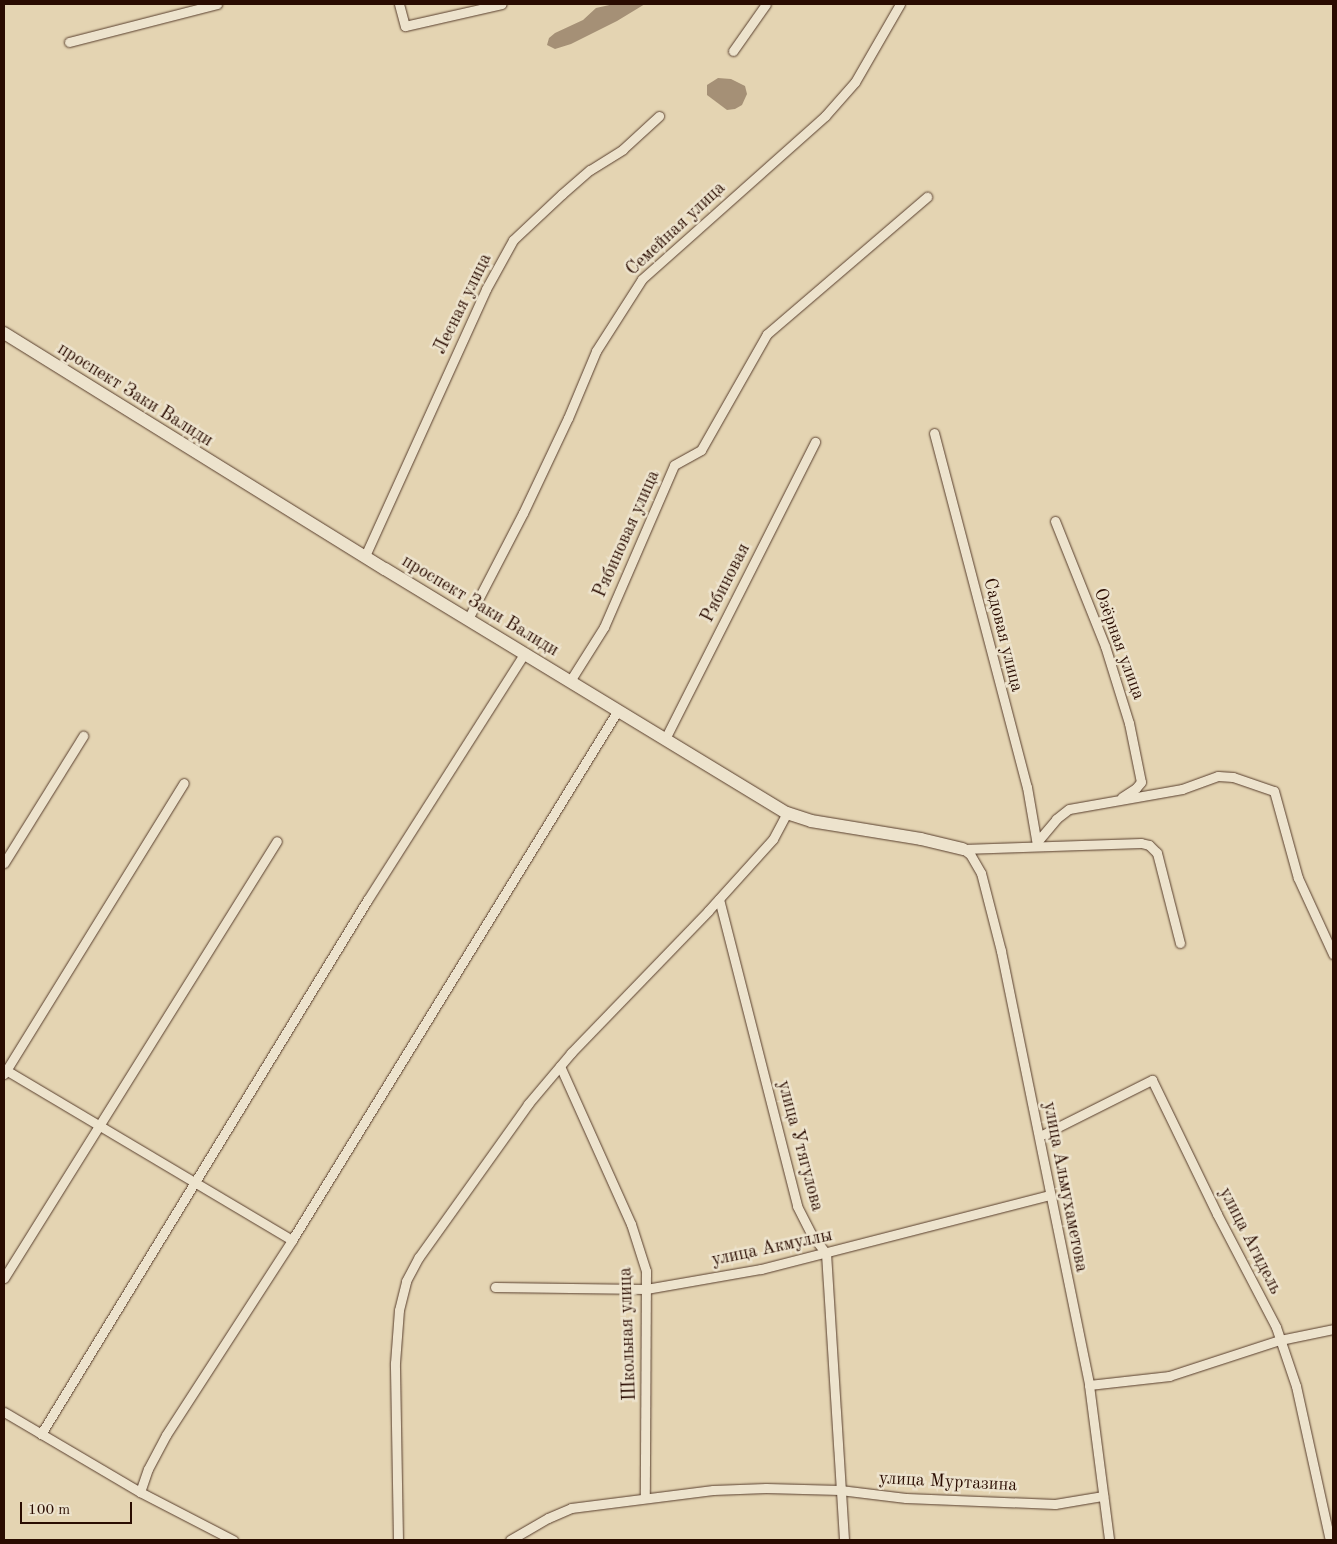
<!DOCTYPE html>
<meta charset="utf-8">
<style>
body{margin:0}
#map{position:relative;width:1337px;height:1544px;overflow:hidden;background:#e4d4b2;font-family:"Old Standard TT",serif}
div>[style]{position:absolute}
.water>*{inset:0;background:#a59076}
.roads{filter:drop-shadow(0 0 1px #583e2d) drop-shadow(0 0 1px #583e2d)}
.street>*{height:9px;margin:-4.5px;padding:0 4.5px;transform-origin:4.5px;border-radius:4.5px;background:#ede3cd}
.secondary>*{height:12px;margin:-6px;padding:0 6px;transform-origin:6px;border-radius:6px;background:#ede3cd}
span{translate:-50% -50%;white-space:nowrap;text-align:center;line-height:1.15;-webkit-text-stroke:5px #ede3cd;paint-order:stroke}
.street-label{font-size:18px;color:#2a0c01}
.frame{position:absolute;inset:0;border:5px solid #2a0c01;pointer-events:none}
.scale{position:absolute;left:20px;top:1502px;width:112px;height:22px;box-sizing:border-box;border:2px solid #2a0c01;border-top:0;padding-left:6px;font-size:15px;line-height:18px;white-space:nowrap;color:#2a0c01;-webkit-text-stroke:4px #ede3cd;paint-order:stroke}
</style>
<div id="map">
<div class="water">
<div style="clip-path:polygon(614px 4px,645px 4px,617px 21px,571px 44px,555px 49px,547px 45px,549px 38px,555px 33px,583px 20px,596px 8px)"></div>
<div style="clip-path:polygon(718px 78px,731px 79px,745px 86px,747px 94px,742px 105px,735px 109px,727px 110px,707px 95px,707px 85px)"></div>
</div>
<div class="roads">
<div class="street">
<div style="left:399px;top:4px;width:23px;rotate:75deg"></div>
<div style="left:405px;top:26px;width:99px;rotate:-12.8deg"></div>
<div style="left:69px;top:42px;width:153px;rotate:-14.4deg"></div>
<div style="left:733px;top:51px;width:57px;rotate:-54.9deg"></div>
<div style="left:934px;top:433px;width:366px;rotate:75.3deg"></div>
<div style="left:1027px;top:787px;width:59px;rotate:80.2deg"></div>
<div style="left:1055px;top:521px;width:135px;rotate:68.2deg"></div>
<div style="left:1105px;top:646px;width:81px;rotate:72.7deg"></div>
<div style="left:1129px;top:723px;width:60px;rotate:78.5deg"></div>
<div style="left:1141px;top:782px;width:8px;rotate:130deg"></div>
<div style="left:1136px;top:788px;width:17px;rotate:147deg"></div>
<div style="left:365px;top:556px;width:293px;rotate:-65.6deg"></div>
<div style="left:486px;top:289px;width:56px;rotate:-61.1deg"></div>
<div style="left:513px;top:240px;width:67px;rotate:-43.2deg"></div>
<div style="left:562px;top:194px;width:37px;rotate:-41deg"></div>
<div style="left:590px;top:170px;width:39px;rotate:-32deg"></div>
<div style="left:623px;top:149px;width:49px;rotate:-42.5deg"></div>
<div style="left:468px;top:619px;width:119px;rotate:-62.6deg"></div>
<div style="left:523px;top:513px;width:105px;rotate:-64.7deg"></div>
<div style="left:568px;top:418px;width:73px;rotate:-67.3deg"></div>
<div style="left:596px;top:351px;width:85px;rotate:-57.4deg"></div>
<div style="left:642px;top:279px;width:245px;rotate:-41.7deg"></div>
<div style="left:825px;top:116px;width:45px;rotate:-48.6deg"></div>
<div style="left:855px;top:82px;width:90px;rotate:-60deg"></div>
<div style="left:570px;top:681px;width:64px;rotate:-57.8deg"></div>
<div style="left:604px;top:627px;width:176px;rotate:-66.6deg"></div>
<div style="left:674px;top:465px;width:31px;rotate:-29deg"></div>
<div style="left:701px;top:450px;width:133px;rotate:-60.4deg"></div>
<div style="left:767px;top:334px;width:211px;rotate:-40.6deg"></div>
<div style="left:665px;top:739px;width:333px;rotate:-63.2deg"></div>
<div style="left:1037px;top:842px;width:30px;rotate:-50deg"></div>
<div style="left:1056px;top:819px;width:16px;rotate:-38deg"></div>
<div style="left:1069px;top:809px;width:115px;rotate:-10deg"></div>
<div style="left:1182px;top:789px;width:38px;rotate:-20deg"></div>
<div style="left:1218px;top:776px;width:15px;rotate:4deg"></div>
<div style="left:1233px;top:777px;width:43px;rotate:18.9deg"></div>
<div style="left:1274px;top:791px;width:90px;rotate:74.6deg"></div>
<div style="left:1298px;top:878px;width:84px;rotate:65.3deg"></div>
<div style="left:963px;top:849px;width:9px;rotate:36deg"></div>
<div style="left:970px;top:854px;width:22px;rotate:60deg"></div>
<div style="left:981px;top:873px;width:81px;rotate:75.6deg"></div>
<div style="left:1001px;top:951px;width:443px;rotate:78.5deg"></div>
<div style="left:1089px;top:1385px;width:156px;rotate:82.6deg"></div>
<div style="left:963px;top:849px;width:178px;rotate:-1.9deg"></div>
<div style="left:1141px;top:843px;width:8px;rotate:14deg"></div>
<div style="left:1149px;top:845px;width:11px;rotate:45deg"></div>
<div style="left:1157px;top:853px;width:93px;rotate:75.7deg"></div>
<div style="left:4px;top:863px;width:150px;rotate:-58.1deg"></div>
<div style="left:719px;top:899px;width:317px;rotate:75.7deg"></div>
<div style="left:797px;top:1206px;width:31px;rotate:63deg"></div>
<div style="left:811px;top:1234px;width:24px;rotate:52deg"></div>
<div style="left:826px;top:1253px;width:288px;rotate:86.4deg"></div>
<div style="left:560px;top:1066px;width:173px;rotate:65.8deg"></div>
<div style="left:631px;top:1224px;width:49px;rotate:72.3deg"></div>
<div style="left:646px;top:1271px;width:227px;rotate:90.3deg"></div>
<div style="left:4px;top:1069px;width:335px;rotate:30.7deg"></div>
<div style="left:4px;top:1074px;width:342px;rotate:-58.3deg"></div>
<div style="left:1044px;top:1134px;width:121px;rotate:-26.6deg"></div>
<div style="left:1152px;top:1080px;width:149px;rotate:64.1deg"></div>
<div style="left:1217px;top:1214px;width:127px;rotate:62.4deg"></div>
<div style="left:1276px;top:1327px;width:62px;rotate:71.3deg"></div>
<div style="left:1296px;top:1386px;width:158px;rotate:77.6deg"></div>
<div style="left:4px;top:1278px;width:515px;rotate:-58.01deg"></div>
<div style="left:495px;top:1287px;width:151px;rotate:0.8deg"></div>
<div style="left:646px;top:1289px;width:117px;rotate:-9.9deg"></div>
<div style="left:761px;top:1269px;width:297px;rotate:-14.4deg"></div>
<div style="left:1089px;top:1385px;width:81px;rotate:-6.4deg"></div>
<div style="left:1169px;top:1376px;width:117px;rotate:-18deg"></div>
<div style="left:1280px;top:1340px;width:54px;rotate:-11.7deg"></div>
<div style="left:4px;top:1412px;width:158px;rotate:30.5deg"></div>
<div style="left:140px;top:1492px;width:105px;rotate:27.3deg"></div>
<div style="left:41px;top:1434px;width:627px;rotate:-58.57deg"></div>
<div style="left:368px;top:899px;width:292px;rotate:-57.5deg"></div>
<div style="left:140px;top:1492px;width:24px;rotate:-71deg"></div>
<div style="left:148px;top:1469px;width:38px;rotate:-62deg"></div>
<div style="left:166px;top:1435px;width:232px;rotate:-57.1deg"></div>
<div style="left:292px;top:1240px;width:622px;rotate:-58.4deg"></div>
<div style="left:398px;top:1540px;width:177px;rotate:-91deg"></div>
<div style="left:395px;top:1363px;width:53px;rotate:-85.7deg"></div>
<div style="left:399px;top:1310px;width:30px;rotate:-76deg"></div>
<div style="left:406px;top:1281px;width:27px;rotate:-62deg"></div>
<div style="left:419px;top:1257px;width:188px;rotate:-54.5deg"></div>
<div style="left:528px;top:1104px;width:67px;rotate:-49.9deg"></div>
<div style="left:571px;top:1053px;width:197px;rotate:-46deg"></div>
<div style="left:708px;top:911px;width:97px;rotate:-47.9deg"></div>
<div style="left:773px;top:839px;width:30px;rotate:-62deg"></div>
<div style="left:510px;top:1540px;width:44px;rotate:-30.1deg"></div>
<div style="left:548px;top:1518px;width:25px;rotate:-23deg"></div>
<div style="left:571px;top:1508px;width:143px;rotate:-7.2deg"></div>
<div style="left:713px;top:1490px;width:53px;rotate:-2.2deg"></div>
<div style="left:766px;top:1488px;width:74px;rotate:1.5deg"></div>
<div style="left:840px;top:1490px;width:66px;rotate:6.9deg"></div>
<div style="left:906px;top:1498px;width:149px;rotate:2.3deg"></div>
<div style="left:1055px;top:1504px;width:49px;rotate:-9.5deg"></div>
</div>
<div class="secondary">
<div style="left:4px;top:333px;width:448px;rotate:31.8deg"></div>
<div style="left:385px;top:569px;width:470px;rotate:31.3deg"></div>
<div style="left:787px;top:813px;width:25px;rotate:18deg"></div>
<div style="left:811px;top:821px;width:111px;rotate:9.3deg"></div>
<div style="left:921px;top:839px;width:43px;rotate:13.4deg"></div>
</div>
</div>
<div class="street-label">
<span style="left:676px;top:229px;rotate:-43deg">Семейная улица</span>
<span style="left:463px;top:304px;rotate:-64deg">Лесная улица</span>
<span style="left:135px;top:395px;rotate:32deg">проспект Заки Валиди</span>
<span style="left:627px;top:534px;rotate:-66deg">Рябиновая улица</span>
<span style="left:726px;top:583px;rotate:-63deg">Рябиновая</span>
<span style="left:480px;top:606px;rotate:31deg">проспект Заки Валиди</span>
<span style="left:1003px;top:635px;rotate:76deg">Садовая улица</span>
<span style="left:1119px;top:644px;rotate:70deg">Озёрная улица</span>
<span style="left:800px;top:1146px;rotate:75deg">улица Утягулова</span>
<span style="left:1065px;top:1187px;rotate:79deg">улица Альмухаметова</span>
<span style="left:1250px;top:1241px;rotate:63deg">улица Агидель</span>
<span style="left:772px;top:1248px;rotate:-12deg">улица Акмуллы</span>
<span style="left:628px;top:1334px;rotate:-92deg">Школьная улица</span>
<span style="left:948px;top:1482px;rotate:3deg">улица Муртазина</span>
</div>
<div class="frame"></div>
<div class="scale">100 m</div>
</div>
